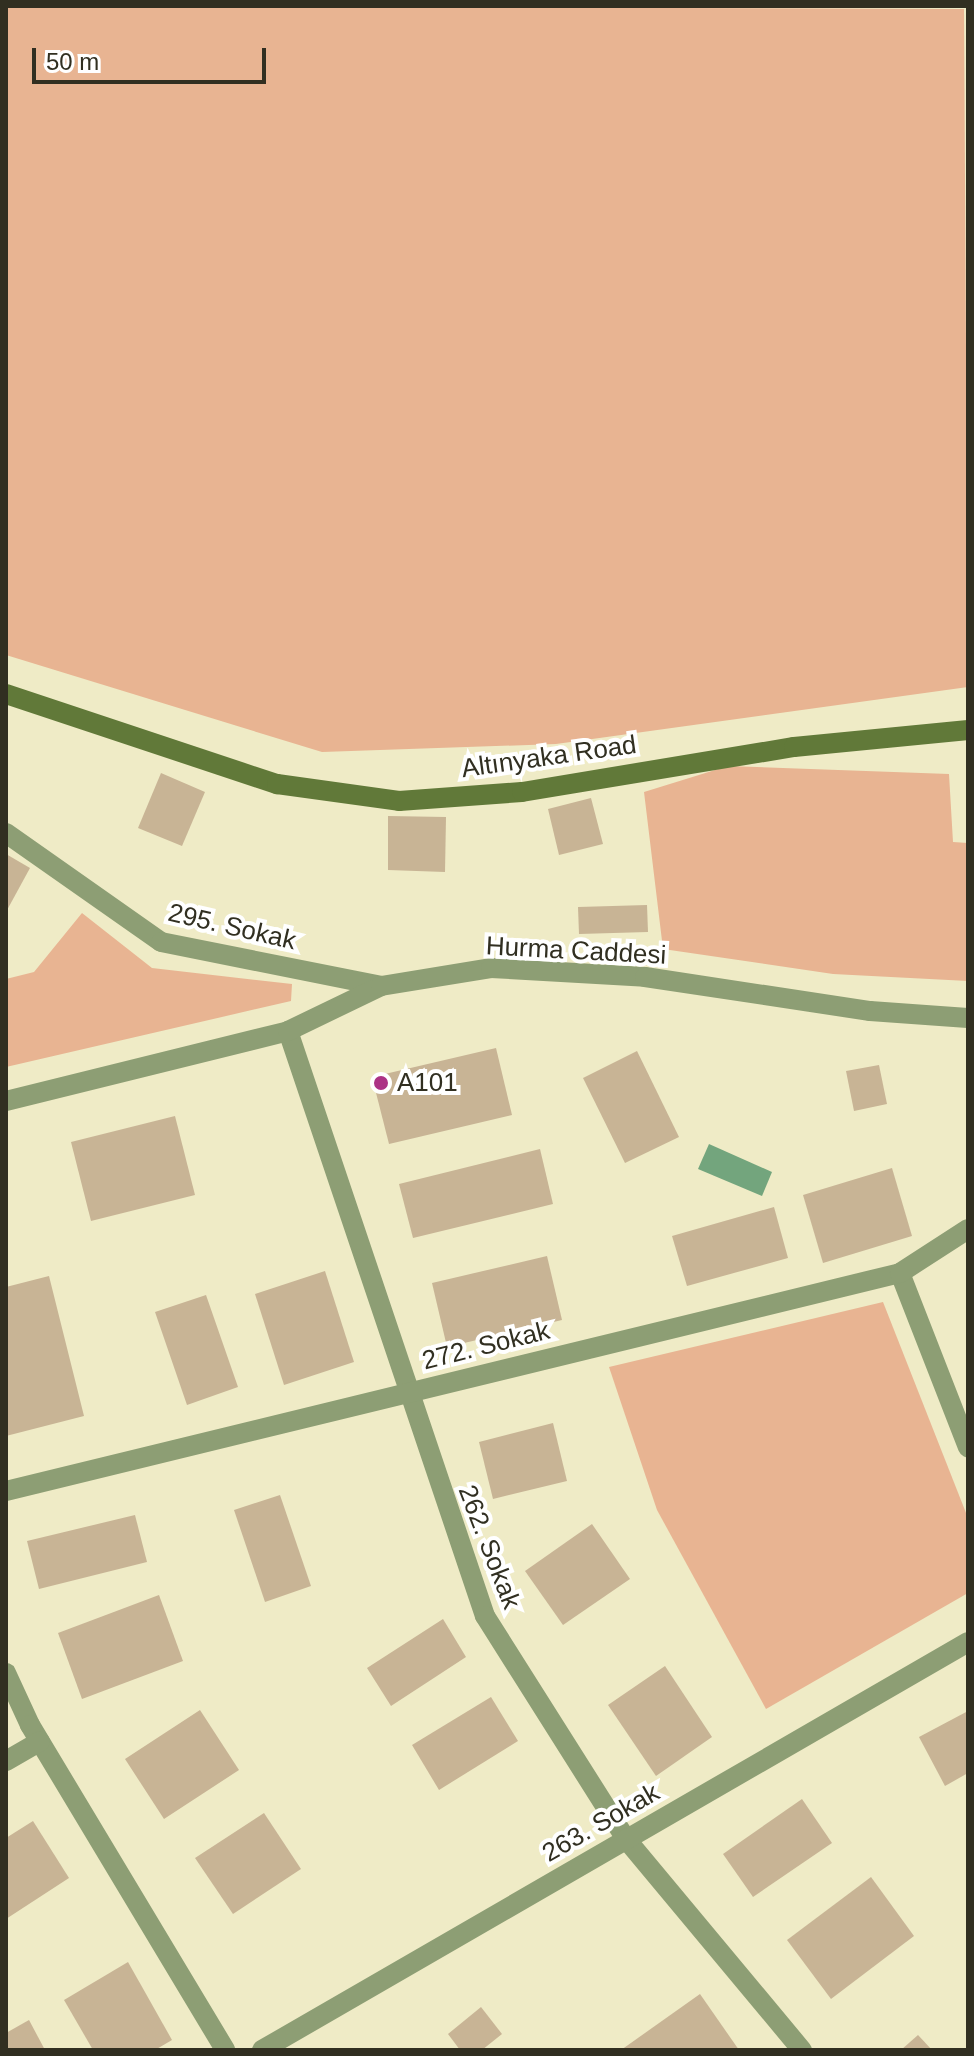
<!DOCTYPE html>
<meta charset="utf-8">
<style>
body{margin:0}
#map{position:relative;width:974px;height:2056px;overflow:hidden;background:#efebc6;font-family:Arial,sans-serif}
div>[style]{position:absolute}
.green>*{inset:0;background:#e8b492}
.water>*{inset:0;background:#73a57d}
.building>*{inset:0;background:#c8b495}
.minor>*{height:20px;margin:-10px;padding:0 10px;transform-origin:10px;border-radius:10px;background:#8d9e74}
.secondary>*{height:20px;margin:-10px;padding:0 10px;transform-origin:10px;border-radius:10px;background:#617939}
.dots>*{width:22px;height:22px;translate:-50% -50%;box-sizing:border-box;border:4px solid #fff;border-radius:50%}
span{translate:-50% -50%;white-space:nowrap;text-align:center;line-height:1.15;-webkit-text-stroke:8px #fff;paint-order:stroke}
.street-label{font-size:26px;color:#312f21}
.poi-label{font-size:26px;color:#312f21}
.left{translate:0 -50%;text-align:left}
.frame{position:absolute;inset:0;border:8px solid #312f21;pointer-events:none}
.scale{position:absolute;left:32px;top:48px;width:234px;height:36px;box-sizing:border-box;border:4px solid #312f21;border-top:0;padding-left:10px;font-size:24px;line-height:28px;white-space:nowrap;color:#312f21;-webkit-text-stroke:6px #fff;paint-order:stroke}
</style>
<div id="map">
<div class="green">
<div style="clip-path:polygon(6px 6px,964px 9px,968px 687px,556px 744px,322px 752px,6px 655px)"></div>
<div style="clip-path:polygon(728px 766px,949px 774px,953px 842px,968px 843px,968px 981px,833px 974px,663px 949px,644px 792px)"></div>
<div style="clip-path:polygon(82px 913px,152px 968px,292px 984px,291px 1001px,6px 1067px,6px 979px,34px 972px)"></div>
<div style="clip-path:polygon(883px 1302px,968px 1518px,968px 1593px,766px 1709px,657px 1510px,609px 1367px)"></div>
</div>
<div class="water">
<div style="clip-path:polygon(709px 1144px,772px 1172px,762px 1196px,698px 1169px)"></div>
</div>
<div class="building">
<div style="clip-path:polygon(161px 773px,205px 792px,182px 846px,138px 828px)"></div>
<div style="clip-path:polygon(591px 798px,603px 844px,559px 855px,548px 809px)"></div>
<div style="clip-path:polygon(388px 816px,446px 817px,445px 872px,388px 870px)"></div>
<div style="clip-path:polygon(6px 854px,30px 868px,6px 912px)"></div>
<div style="clip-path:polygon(647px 905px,648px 932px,579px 934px,578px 907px)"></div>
<div style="clip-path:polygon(496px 1048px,512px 1115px,389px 1144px,372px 1077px)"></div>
<div style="clip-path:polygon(637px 1051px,679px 1137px,625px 1163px,583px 1078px)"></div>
<div style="clip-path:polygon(879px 1065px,887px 1104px,854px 1111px,846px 1071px)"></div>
<div style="clip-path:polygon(175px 1116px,195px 1195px,91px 1221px,71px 1142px)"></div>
<div style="clip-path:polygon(540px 1149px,553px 1204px,413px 1238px,399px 1184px)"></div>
<div style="clip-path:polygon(892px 1168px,912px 1236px,823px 1263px,803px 1195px)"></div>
<div style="clip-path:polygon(774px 1207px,788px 1258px,687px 1286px,672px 1236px)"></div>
<div style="clip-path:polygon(547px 1256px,562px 1320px,447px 1347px,432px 1283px)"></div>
<div style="clip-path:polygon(325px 1271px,354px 1362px,284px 1385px,255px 1294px)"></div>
<div style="clip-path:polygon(49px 1276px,84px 1416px,6px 1436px,6px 1287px)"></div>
<div style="clip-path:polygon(206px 1295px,238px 1387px,187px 1405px,155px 1312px)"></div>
<div style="clip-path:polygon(553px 1423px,567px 1481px,493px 1499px,479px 1442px)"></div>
<div style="clip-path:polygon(280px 1495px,311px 1586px,265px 1602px,234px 1510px)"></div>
<div style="clip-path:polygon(135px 1515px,147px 1562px,39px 1589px,27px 1541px)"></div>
<div style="clip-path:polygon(592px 1524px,630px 1579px,563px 1625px,525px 1571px)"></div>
<div style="clip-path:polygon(159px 1595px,183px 1661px,82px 1699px,58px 1633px)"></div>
<div style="clip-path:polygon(443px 1619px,466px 1657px,391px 1706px,367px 1668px)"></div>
<div style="clip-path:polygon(665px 1666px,712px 1737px,656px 1776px,608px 1705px)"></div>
<div style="clip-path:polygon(491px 1697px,518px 1741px,439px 1790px,412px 1745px)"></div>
<div style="clip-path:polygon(200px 1710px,239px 1770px,164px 1819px,125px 1759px)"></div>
<div style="clip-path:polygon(968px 1711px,968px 1773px,945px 1786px,919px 1737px)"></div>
<div style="clip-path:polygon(802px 1799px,832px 1843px,753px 1897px,723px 1854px)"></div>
<div style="clip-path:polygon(264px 1813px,301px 1869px,233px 1914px,195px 1858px)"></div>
<div style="clip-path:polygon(33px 1821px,69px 1878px,6px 1919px,6px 1838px)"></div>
<div style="clip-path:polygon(871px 1877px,914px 1936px,831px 1999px,787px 1940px)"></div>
<div style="clip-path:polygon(128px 1962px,172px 2040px,155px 2050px,93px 2050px,64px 2000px)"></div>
<div style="clip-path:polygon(700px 1994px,739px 2050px,621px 2050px)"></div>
<div style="clip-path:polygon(481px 2007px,502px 2034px,482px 2050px,460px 2050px,448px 2034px)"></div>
<div style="clip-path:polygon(29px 2020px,45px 2050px,6px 2050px,6px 2033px)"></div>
<div style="clip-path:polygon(918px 2035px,932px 2050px,901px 2050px)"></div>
</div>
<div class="minor">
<div style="left:6px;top:833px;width:189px;rotate:35.1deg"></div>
<div style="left:161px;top:942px;width:224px;rotate:11.3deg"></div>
<div style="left:288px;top:1031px;width:617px;rotate:71.39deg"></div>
<div style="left:485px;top:1616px;width:264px;rotate:57.7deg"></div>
<div style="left:626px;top:1839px;width:275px;rotate:50.2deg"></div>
<div style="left:6px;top:1101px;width:291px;rotate:-13.9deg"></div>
<div style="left:288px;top:1031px;width:103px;rotate:-25.8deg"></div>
<div style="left:381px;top:986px;width:111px;rotate:-9.3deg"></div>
<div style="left:491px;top:968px;width:154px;rotate:3.3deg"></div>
<div style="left:645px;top:977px;width:228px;rotate:8.6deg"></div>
<div style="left:870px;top:1011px;width:98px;rotate:4.1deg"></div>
<div style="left:900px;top:1273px;width:187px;rotate:68.7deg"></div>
<div style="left:6px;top:1491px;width:920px;rotate:-13.7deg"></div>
<div style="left:900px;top:1273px;width:81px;rotate:-32.9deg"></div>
<div style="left:6px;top:1673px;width:57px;rotate:65.2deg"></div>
<div style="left:30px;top:1725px;width:379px;rotate:59deg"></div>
<div style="left:6px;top:1761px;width:39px;rotate:-30deg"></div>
<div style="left:262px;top:2050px;width:815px;rotate:-30.02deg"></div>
</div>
<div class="secondary">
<div style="left:6px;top:694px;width:286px;rotate:18.4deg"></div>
<div style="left:277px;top:784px;width:123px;rotate:7.9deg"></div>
<div style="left:399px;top:801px;width:123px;rotate:-4.2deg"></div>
<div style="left:522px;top:792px;width:276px;rotate:-9.4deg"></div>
<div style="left:794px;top:747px;width:175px;rotate:-5.6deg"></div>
</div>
<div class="dots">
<div style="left:381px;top:1083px;background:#ac3285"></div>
</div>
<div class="street-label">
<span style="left:549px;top:757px;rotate:-8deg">Altınyaka Road</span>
<span style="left:232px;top:927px;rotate:13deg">295. Sokak</span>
<span style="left:576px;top:951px;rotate:3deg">Hurma Caddesi</span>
<span style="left:486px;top:1346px;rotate:-14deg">272. Sokak</span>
<span style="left:489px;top:1547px;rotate:69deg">262. Sokak</span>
<span style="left:601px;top:1823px;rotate:-30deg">263. Sokak</span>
</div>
<div class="poi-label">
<span class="left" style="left:397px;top:1083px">A101</span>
</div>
<div class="frame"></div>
<div class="scale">50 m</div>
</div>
